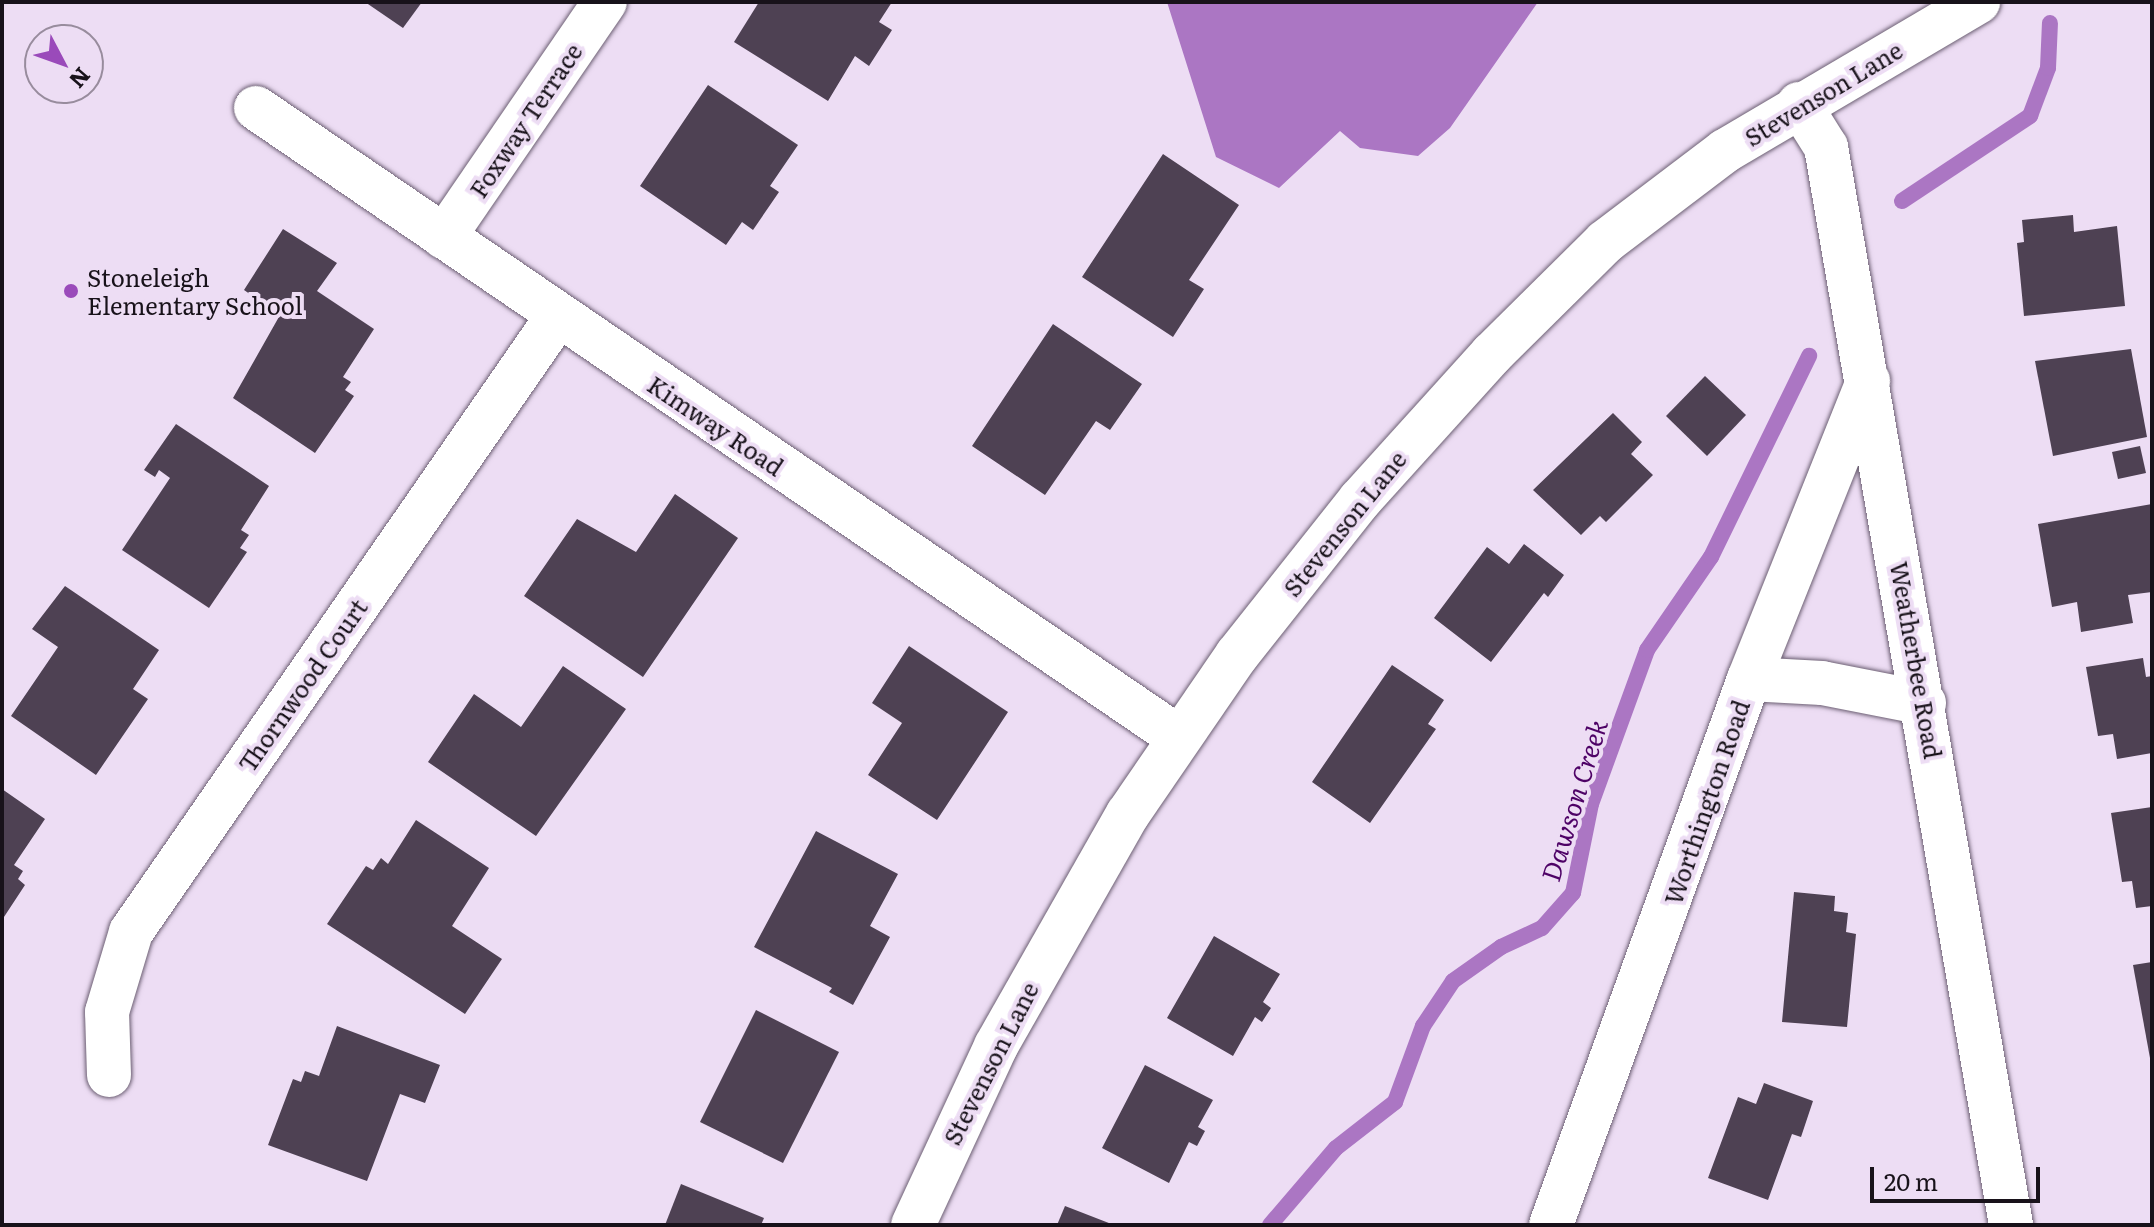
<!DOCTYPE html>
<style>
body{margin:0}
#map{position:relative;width:2154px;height:1227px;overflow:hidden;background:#edddf4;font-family:Literata,serif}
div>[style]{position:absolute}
.water>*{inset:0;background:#ab76c3}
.stream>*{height:16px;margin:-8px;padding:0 8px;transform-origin:8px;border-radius:8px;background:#ab76c3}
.building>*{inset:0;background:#4e4153}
.roads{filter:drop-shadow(0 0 2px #6c5f73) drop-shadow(0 0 2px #6c5f73)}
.minor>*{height:44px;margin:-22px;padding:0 22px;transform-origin:22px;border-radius:22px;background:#fff}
.tertiary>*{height:44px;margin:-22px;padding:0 22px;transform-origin:22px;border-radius:22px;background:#fff}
.dots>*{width:22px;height:22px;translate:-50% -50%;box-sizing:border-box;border:4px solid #edddf4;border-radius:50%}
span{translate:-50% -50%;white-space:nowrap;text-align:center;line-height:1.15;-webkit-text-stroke:8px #edddf4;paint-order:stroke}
.street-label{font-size:24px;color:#18121a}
.poi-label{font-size:24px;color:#18121a}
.left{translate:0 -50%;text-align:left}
.water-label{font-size:26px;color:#4e0266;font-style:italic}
.frame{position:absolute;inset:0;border:4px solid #18121a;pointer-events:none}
.north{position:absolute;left:24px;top:24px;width:80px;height:80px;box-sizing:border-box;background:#edddf4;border:2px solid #988c9d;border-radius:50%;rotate:131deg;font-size:22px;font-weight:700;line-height:32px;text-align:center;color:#18121a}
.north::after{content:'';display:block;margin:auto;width:28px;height:36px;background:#9a4aba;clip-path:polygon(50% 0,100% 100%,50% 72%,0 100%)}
.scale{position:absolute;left:1870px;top:1167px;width:170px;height:36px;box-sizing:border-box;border:4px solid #18121a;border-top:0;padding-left:10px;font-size:24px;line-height:28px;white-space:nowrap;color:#18121a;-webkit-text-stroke:6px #edddf4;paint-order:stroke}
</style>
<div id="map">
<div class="water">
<div style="clip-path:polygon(1167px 2px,1538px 2px,1450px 128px,1418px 156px,1360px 148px,1340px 131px,1279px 188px,1216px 157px)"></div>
</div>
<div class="stream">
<div style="left:1902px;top:201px;width:154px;rotate:-33.6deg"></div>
<div style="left:2030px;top:116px;width:51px;rotate:-69.4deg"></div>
<div style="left:2048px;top:68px;width:45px;rotate:-87.5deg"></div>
<div style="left:1270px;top:1225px;width:101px;rotate:-49.4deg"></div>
<div style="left:1336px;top:1148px;width:75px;rotate:-37.9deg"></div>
<div style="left:1395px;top:1102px;width:81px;rotate:-69.8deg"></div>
<div style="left:1423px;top:1026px;width:54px;rotate:-56.3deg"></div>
<div style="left:1453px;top:981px;width:59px;rotate:-35.3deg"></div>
<div style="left:1501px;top:947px;width:45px;rotate:-24.9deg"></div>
<div style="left:1542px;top:928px;width:47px;rotate:-48.5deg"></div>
<div style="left:1573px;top:893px;width:91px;rotate:-78.6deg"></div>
<div style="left:1591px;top:804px;width:164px;rotate:-70deg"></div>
<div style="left:1647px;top:650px;width:113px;rotate:-55.5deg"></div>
<div style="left:1711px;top:557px;width:224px;rotate:-64deg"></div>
</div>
<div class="building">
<div style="clip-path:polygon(365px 2px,422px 2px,403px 28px)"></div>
<div style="clip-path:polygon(759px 2px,892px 2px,879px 22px,892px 30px,869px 66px,855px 56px,828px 101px,734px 42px)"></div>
<div style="clip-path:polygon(708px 85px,798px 145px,770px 186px,779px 192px,753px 230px,742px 222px,726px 245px,640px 186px)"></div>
<div style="clip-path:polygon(1163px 154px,1239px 205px,1189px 280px,1204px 289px,1173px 337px,1082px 277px)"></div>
<div style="clip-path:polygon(2073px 215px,2074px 232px,2117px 226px,2125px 306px,2024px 316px,2017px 243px,2024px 242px,2022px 220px)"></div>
<div style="clip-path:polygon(283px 229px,337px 263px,317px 291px,374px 329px,343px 377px,351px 382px,345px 390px,354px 396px,315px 453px,233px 398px,280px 315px,244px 290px)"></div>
<div style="clip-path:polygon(1053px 324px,1142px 384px,1110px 430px,1096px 421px,1045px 495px,972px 446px)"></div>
<div style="clip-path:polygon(2131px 349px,2147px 437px,2053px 456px,2035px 361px)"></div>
<div style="clip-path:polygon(1705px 376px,1746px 415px,1707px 456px,1666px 416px)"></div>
<div style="clip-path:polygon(1613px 413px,1642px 442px,1631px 454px,1653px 475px,1606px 522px,1600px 516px,1581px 535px,1533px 490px)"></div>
<div style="clip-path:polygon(176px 424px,269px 486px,241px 530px,249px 535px,240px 548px,247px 552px,209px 608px,122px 550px,170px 478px,159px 470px,155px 477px,144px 470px)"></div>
<div style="clip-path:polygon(2140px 446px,2146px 473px,2118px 479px,2112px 452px)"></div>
<div style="clip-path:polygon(675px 494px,738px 538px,643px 677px,524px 596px,577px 519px,636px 552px)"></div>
<div style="clip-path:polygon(2152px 504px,2152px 592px,2128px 595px,2133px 623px,2081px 632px,2077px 602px,2052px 607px,2038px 524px)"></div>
<div style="clip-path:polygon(1524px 544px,1564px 575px,1548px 597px,1544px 593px,1491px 662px,1434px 618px,1487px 547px,1509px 564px)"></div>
<div style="clip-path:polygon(65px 586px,159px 650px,133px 689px,148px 699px,96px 775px,11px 716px,58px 647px,32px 629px)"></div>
<div style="clip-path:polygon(909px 646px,1008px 712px,937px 820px,868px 775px,902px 723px,872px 703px)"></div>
<div style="clip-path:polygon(2143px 658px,2146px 677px,2152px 676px,2152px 753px,2117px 759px,2113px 734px,2098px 736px,2086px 667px)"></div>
<div style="clip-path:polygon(1392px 665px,1444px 700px,1428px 724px,1436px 729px,1370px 823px,1312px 782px)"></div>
<div style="clip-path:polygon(563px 666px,626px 709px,536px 836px,428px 762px,474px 694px,521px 727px)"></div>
<div style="clip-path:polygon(2px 789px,45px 819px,14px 865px,23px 871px,18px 879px,25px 885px,2px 920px)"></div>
<div style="clip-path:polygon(2152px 807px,2152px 906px,2136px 908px,2132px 881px,2122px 882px,2111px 813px)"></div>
<div style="clip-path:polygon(416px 820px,489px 868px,452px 926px,502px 959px,465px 1014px,327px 924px,366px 866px,373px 870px,381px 858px,388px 864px)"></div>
<div style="clip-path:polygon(816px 831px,898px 874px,870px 926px,890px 937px,853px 1005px,829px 992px,832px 988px,754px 947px)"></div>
<div style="clip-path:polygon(1794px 892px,1835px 896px,1834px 911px,1848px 913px,1846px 932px,1856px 934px,1847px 1027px,1782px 1022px)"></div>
<div style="clip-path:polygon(1214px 936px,1280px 974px,1263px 1002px,1271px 1008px,1262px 1022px,1255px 1017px,1233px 1056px,1167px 1018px)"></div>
<div style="clip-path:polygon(2152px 962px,2152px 1058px,2150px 1058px,2133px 965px)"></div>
<div style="clip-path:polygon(756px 1010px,839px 1052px,783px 1163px,700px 1122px)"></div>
<div style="clip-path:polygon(337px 1026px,440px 1065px,425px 1103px,400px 1094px,367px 1181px,268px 1145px,293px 1079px,301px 1082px,305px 1071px,319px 1076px)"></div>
<div style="clip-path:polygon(1145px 1065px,1213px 1100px,1198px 1127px,1205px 1131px,1197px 1146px,1189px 1142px,1169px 1183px,1102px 1148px)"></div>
<div style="clip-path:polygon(1764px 1083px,1813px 1101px,1801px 1137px,1792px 1134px,1768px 1200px,1708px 1178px,1738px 1097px,1756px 1104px)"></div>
<div style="clip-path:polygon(681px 1184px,764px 1218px,761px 1225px,665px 1225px)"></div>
<div style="clip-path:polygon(1065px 1206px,1114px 1225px,1057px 1225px)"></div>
</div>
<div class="roads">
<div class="minor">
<div style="left:1799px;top:104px;width:51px;rotate:57.9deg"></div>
<div style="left:1826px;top:147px;width:1094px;rotate:80.26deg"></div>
<div style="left:256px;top:108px;width:1116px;rotate:34.3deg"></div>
<div style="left:444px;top:237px;width:285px;rotate:-55.6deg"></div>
<div style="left:1749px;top:679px;width:73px;rotate:3.1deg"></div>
<div style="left:1822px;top:683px;width:104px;rotate:11.1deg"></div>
<div style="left:109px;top:1075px;width:63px;rotate:-91.8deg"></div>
<div style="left:107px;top:1012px;width:84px;rotate:-73.3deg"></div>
<div style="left:131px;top:932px;width:748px;rotate:-55.29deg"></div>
<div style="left:1551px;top:1225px;width:581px;rotate:-70.07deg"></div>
<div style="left:1749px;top:679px;width:321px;rotate:-68.2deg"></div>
</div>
<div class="tertiary">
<div style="left:913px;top:1225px;width:197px;rotate:-65.1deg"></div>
<div style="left:996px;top:1046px;width:267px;rotate:-60.4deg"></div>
<div style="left:1128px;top:814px;width:193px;rotate:-55.6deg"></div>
<div style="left:1237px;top:655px;width:198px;rotate:-51.6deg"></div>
<div style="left:1360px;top:500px;width:197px;rotate:-47.9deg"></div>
<div style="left:1492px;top:354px;width:159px;rotate:-44.7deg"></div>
<div style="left:1605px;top:242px;width:151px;rotate:-37.2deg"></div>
<div style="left:1725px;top:151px;width:294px;rotate:-30.5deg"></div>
</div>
</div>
<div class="dots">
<div style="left:71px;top:291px;background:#9a4aba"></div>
</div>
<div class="street-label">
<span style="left:1823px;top:93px;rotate:-31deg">Stevenson Lane</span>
<span style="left:525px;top:120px;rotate:-56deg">Foxway Terrace</span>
<span style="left:716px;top:425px;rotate:34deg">Kimway Road</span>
<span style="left:1344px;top:523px;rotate:-51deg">Stevenson Lane</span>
<span style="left:1917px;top:660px;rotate:80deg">Weatherbee Road</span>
<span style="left:302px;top:685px;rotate:-55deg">Thornwood Court</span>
<span style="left:1706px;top:802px;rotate:-71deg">Worthington Road</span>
<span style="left:990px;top:1063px;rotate:-63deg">Stevenson Lane</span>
</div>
<div class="poi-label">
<span class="left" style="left:87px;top:291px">Stoneleigh<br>Elementary School</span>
</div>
<div class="water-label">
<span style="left:1573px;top:800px;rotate:-73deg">Dawson Creek</span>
</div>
<div class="frame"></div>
<div class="north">N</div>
<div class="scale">20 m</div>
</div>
